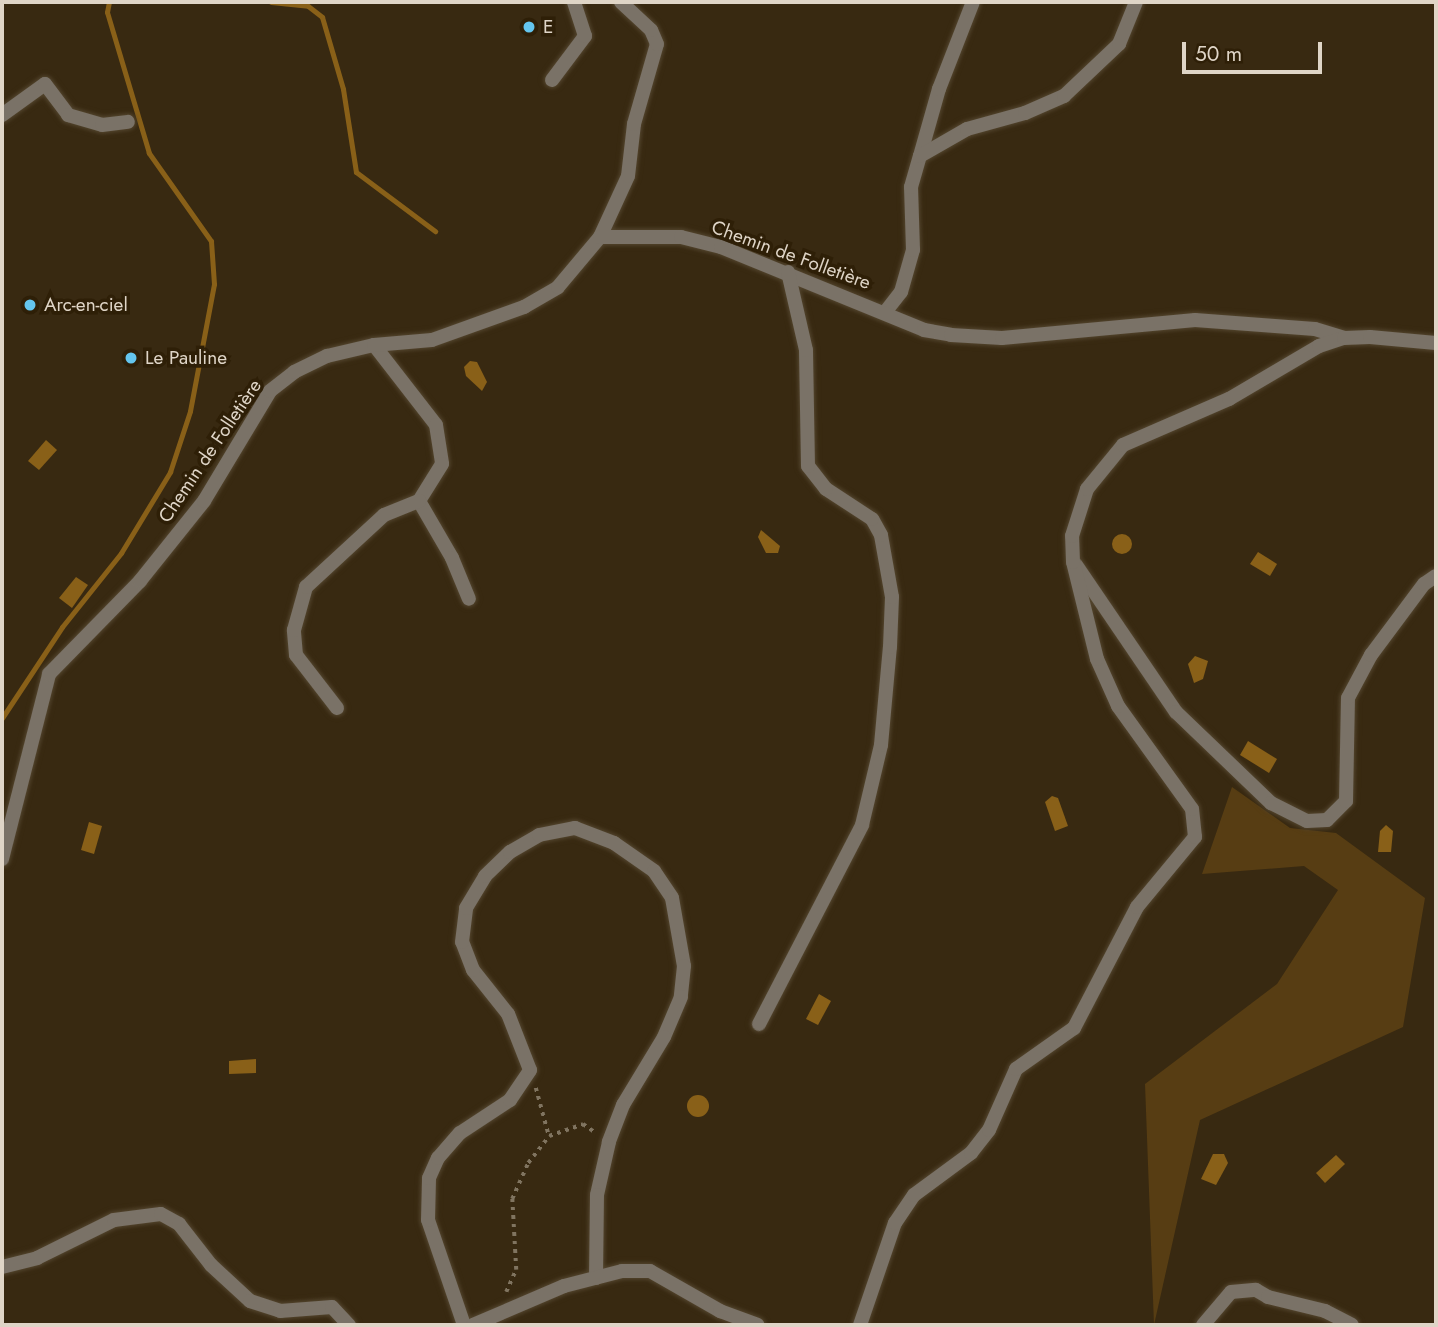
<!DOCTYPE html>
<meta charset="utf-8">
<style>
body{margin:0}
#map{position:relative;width:1438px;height:1327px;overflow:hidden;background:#382911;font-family:Jost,sans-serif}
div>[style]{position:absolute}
.green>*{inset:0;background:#573d13}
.water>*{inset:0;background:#896018}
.round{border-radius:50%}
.stream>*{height:5px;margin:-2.5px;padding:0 2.5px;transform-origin:2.5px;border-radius:2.5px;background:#896018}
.path>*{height:3.5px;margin-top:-1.75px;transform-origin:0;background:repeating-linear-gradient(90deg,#807460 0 3.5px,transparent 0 8.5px)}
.roads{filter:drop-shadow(0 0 2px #53452e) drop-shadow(0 0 2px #53452e)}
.street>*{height:14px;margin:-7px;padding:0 7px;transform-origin:7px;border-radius:7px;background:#7a7267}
.dots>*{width:19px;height:19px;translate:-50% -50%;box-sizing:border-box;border:4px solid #2e1f07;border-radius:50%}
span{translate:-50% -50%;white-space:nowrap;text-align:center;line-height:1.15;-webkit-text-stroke:7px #2e1f07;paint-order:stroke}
.poi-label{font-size:19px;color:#dfd5c7}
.left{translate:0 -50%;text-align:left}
.street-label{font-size:19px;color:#dfd5c7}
.frame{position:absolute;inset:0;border:4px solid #dfd5c7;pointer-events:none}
.scale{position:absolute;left:1182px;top:42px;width:140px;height:32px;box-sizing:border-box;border:4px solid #dfd5c7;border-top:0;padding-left:9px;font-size:21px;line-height:24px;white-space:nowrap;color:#dfd5c7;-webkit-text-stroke:5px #2e1f07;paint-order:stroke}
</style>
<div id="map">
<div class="green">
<div style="clip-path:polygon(1232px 787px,1290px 828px,1336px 833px,1425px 898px,1403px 1027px,1200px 1120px,1154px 1325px,1145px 1084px,1277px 984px,1338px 890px,1304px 866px,1202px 874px)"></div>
</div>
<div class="water">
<div style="clip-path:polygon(470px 361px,477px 362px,487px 382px,482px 391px,466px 376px,464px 367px)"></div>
<div style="clip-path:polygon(46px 440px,57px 450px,39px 470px,28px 461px)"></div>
<div style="clip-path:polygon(761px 530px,780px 546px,778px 553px,766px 553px,758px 537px)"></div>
<div class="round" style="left:1112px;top:534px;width:20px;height:20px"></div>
<div style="clip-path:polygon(1258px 552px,1277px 564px,1270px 576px,1250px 564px)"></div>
<div style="clip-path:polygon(76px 577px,88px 585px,72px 608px,59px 598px)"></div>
<div style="clip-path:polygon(1195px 656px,1208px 661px,1203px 679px,1194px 683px,1188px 664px)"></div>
<div style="clip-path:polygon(1248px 741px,1277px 759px,1269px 773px,1240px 755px)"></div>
<div style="clip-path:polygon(1052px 796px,1058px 798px,1068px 826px,1055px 831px,1045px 802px)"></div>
<div style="clip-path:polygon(89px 822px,102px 826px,94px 854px,81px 850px)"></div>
<div style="clip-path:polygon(1386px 825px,1393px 831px,1391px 852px,1378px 852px,1380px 831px)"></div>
<div style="clip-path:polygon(819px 994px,831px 1001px,818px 1025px,806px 1019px)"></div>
<div style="clip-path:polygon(256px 1059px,256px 1073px,229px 1074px,229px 1061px)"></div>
<div class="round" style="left:687px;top:1095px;width:22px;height:22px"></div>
<div style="clip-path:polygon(1213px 1154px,1224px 1154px,1228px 1163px,1216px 1185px,1201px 1179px)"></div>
<div style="clip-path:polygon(1336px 1155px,1345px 1164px,1325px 1183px,1316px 1173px)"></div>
</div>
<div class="stream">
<div style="left:271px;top:2px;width:37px;rotate:6deg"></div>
<div style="left:308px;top:6px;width:18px;rotate:38deg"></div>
<div style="left:322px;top:17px;width:75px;rotate:73.7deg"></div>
<div style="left:343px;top:89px;width:84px;rotate:81.1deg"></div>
<div style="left:356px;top:172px;width:99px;rotate:36.8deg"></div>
<div style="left:2px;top:718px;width:109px;rotate:-56.6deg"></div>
<div style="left:62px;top:627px;width:95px;rotate:-51.4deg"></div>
<div style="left:121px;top:553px;width:95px;rotate:-58.8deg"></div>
<div style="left:170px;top:472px;width:64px;rotate:-71.8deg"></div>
<div style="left:190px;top:411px;width:129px;rotate:-79.3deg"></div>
<div style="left:214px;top:284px;width:43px;rotate:-94deg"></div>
<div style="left:211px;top:241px;width:108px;rotate:-125.2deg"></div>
<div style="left:149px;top:153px;width:147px;rotate:-106.6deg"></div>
<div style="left:107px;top:12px;width:10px;rotate:-79deg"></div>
</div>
<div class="path">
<div style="left:536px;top:1088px;width:50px;rotate:74.8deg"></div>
<div style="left:549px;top:1136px;width:36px;rotate:-19deg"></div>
<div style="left:583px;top:1124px;width:16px;rotate:35deg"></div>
<div style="left:506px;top:1292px;width:24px;rotate:-66deg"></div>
<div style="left:516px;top:1270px;width:71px;rotate:-93.2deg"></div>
<div style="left:512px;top:1199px;width:39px;rotate:-66deg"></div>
<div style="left:528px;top:1163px;width:34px;rotate:-52deg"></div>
</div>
<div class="roads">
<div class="street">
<div style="left:552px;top:80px;width:55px;rotate:-53.1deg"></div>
<div style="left:585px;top:36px;width:36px;rotate:-108deg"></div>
<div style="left:2px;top:115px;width:53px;rotate:-35.8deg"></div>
<div style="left:45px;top:84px;width:39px;rotate:53deg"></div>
<div style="left:68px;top:115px;width:35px;rotate:16deg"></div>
<div style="left:102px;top:125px;width:26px;rotate:-7deg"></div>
<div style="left:920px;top:156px;width:70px;rotate:-74.2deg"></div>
<div style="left:939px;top:89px;width:93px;rotate:-68.7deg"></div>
<div style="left:600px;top:237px;width:67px;rotate:-65.3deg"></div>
<div style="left:628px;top:176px;width:52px;rotate:-83.4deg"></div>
<div style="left:634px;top:124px;width:83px;rotate:-74deg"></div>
<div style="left:657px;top:44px;width:15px;rotate:-113deg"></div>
<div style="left:651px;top:30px;width:41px;rotate:-137deg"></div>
<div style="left:886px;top:311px;width:24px;rotate:-52deg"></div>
<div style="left:901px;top:292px;width:44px;rotate:-74.1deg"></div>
<div style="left:913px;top:250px;width:63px;rotate:-91.8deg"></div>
<div style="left:911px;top:187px;width:32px;rotate:-74deg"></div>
<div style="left:920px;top:156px;width:54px;rotate:-29.9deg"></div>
<div style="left:967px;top:129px;width:60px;rotate:-15.4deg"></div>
<div style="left:1025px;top:113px;width:43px;rotate:-23.6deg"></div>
<div style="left:1064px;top:96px;width:76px;rotate:-43.4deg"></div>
<div style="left:1119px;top:44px;width:45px;rotate:-68deg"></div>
<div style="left:374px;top:345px;width:101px;rotate:52.2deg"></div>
<div style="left:436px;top:425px;width:39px;rotate:81deg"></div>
<div style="left:442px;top:464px;width:44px;rotate:121.9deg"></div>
<div style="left:419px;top:501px;width:66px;rotate:59.9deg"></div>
<div style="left:452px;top:558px;width:44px;rotate:67.5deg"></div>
<div style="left:1076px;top:565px;width:178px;rotate:55.8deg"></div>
<div style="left:1176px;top:712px;width:132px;rotate:43.8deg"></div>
<div style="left:1271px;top:803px;width:40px;rotate:26.6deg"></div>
<div style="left:1307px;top:821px;width:20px;rotate:-3deg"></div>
<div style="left:1327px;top:820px;width:27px;rotate:-45deg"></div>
<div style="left:1346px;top:801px;width:103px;rotate:-88.9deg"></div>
<div style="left:1348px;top:698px;width:49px;rotate:-61.9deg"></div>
<div style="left:1371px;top:655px;width:89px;rotate:-53.3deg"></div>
<div style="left:1424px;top:584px;width:14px;rotate:-34deg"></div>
<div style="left:337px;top:708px;width:67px;rotate:-127.7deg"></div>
<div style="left:296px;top:655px;width:25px;rotate:-95deg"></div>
<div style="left:294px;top:630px;width:45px;rotate:-74.4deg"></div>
<div style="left:306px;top:587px;width:106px;rotate:-42.7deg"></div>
<div style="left:384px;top:515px;width:38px;rotate:-22deg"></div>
<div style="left:2px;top:859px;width:191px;rotate:-75.7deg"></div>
<div style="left:49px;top:674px;width:130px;rotate:-45.6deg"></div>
<div style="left:140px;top:581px;width:102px;rotate:-51.3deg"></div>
<div style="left:204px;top:501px;width:128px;rotate:-59deg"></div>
<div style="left:270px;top:391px;width:31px;rotate:-38deg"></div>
<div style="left:294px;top:372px;width:37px;rotate:-26deg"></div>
<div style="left:327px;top:356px;width:48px;rotate:-13.2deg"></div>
<div style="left:374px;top:345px;width:58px;rotate:-4.9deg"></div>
<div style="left:432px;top:340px;width:98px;rotate:-19.7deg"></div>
<div style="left:524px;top:307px;width:39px;rotate:-30deg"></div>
<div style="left:558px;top:287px;width:65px;rotate:-50deg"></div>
<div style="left:600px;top:237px;width:81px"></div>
<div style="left:681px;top:237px;width:41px;rotate:14deg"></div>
<div style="left:721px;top:247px;width:219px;rotate:22.2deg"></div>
<div style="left:924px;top:330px;width:27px;rotate:10deg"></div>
<div style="left:951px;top:335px;width:51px;rotate:3.4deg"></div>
<div style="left:1002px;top:338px;width:194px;rotate:-5.3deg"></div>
<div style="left:1195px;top:320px;width:120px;rotate:4.3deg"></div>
<div style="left:1315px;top:329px;width:30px;rotate:17deg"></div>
<div style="left:759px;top:1024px;width:224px;rotate:-62.6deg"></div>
<div style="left:862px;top:825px;width:82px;rotate:-76.6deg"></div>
<div style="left:881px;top:745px;width:98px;rotate:-84.8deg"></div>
<div style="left:890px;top:647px;width:50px;rotate:-87.7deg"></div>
<div style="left:892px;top:597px;width:63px;rotate:-100.1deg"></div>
<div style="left:881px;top:535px;width:18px;rotate:-119deg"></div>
<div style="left:872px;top:519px;width:55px;rotate:-146.9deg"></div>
<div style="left:826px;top:489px;width:29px;rotate:-128deg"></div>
<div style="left:808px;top:466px;width:116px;rotate:-91deg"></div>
<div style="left:806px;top:350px;width:80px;rotate:-103deg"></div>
<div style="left:2px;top:1267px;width:36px;rotate:-14deg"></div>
<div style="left:37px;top:1258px;width:86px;rotate:-26.3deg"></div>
<div style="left:114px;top:1220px;width:47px;rotate:-7.3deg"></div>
<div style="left:161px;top:1214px;width:21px;rotate:29deg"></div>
<div style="left:179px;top:1224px;width:52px;rotate:52deg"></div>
<div style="left:211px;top:1265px;width:53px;rotate:42.7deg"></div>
<div style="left:250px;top:1301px;width:32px;rotate:18deg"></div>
<div style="left:280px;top:1311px;width:52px;rotate:-4.4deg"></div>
<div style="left:332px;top:1307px;width:25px;rotate:47deg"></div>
<div style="left:464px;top:1325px;width:111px;rotate:-108.9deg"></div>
<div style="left:428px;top:1220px;width:42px;rotate:-88.6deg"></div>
<div style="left:429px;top:1178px;width:22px;rotate:-66deg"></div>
<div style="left:438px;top:1158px;width:33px;rotate:-49deg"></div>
<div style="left:460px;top:1133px;width:60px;rotate:-33.4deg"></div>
<div style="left:510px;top:1100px;width:36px;rotate:-56deg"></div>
<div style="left:530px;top:1070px;width:60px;rotate:-111.4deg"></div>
<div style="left:508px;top:1014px;width:56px;rotate:-128.5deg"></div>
<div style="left:473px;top:970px;width:30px;rotate:-111deg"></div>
<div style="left:462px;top:942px;width:34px;rotate:-83deg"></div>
<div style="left:466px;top:908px;width:37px;rotate:-59deg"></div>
<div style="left:485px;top:876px;width:35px;rotate:-44deg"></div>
<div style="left:510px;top:852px;width:34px;rotate:-30deg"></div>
<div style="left:539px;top:835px;width:37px;rotate:-11deg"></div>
<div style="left:575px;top:828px;width:42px;rotate:21deg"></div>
<div style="left:614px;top:843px;width:49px;rotate:35deg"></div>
<div style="left:654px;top:871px;width:32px;rotate:56deg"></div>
<div style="left:672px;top:898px;width:69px;rotate:80deg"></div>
<div style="left:684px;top:966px;width:31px;rotate:96deg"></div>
<div style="left:681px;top:997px;width:43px;rotate:113deg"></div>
<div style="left:664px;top:1037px;width:79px;rotate:121.1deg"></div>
<div style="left:623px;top:1105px;width:40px;rotate:111deg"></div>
<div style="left:609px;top:1142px;width:54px;rotate:102.8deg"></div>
<div style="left:597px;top:1195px;width:83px;rotate:90.7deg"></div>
<div style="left:473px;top:1325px;width:99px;rotate:-23.2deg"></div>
<div style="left:564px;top:1286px;width:60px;rotate:-14.5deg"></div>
<div style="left:622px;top:1271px;width:28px"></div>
<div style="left:650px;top:1271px;width:81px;rotate:29.7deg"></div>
<div style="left:720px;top:1311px;width:40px;rotate:20.2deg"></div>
<div style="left:860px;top:1325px;width:108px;rotate:-71.1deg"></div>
<div style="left:895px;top:1223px;width:34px;rotate:-56deg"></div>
<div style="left:914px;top:1195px;width:71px;rotate:-36.4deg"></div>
<div style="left:971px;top:1153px;width:29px;rotate:-52deg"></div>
<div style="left:989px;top:1130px;width:67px;rotate:-66.1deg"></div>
<div style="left:1016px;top:1069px;width:71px;rotate:-35.3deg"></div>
<div style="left:1074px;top:1028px;width:136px;rotate:-62.5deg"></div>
<div style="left:1137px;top:907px;width:91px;rotate:-50.4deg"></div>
<div style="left:1195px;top:837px;width:28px;rotate:-96deg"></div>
<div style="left:1192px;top:809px;width:127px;rotate:-125.7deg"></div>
<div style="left:1118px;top:706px;width:51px;rotate:-114.1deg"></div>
<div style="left:1097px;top:659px;width:100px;rotate:-103.9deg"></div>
<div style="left:1073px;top:562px;width:26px;rotate:-92deg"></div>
<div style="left:1072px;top:536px;width:49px;rotate:-72.3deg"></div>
<div style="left:1087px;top:489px;width:57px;rotate:-50.7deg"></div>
<div style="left:1123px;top:445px;width:116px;rotate:-23.5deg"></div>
<div style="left:1229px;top:399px;width:104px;rotate:-30.5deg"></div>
<div style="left:1319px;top:346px;width:26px;rotate:-18deg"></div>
<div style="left:1344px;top:338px;width:26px;rotate:-2deg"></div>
<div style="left:1370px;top:337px;width:66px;rotate:5.2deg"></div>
<div style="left:1203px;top:1325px;width:43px;rotate:-49.7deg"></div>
<div style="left:1231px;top:1292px;width:25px;rotate:-5deg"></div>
<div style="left:1256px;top:1290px;width:14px;rotate:30deg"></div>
<div style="left:1268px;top:1297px;width:59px;rotate:13.8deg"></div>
<div style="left:1325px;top:1311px;width:30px;rotate:27deg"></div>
</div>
</div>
<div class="dots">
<div style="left:529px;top:27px;background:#64c5ee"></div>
<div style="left:30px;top:305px;background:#64c5ee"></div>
<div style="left:131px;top:358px;background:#64c5ee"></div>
</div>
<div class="poi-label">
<span class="left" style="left:543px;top:27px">E</span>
<span class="left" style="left:44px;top:305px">Arc-en-ciel</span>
<span class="left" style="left:145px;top:358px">Le Pauline</span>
</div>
<div class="street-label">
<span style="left:791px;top:255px;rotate:20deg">Chemin de Folletière</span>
<span style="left:210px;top:451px;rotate:-56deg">Chemin de Folletière</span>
</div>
<div class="frame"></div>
<div class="scale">50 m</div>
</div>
